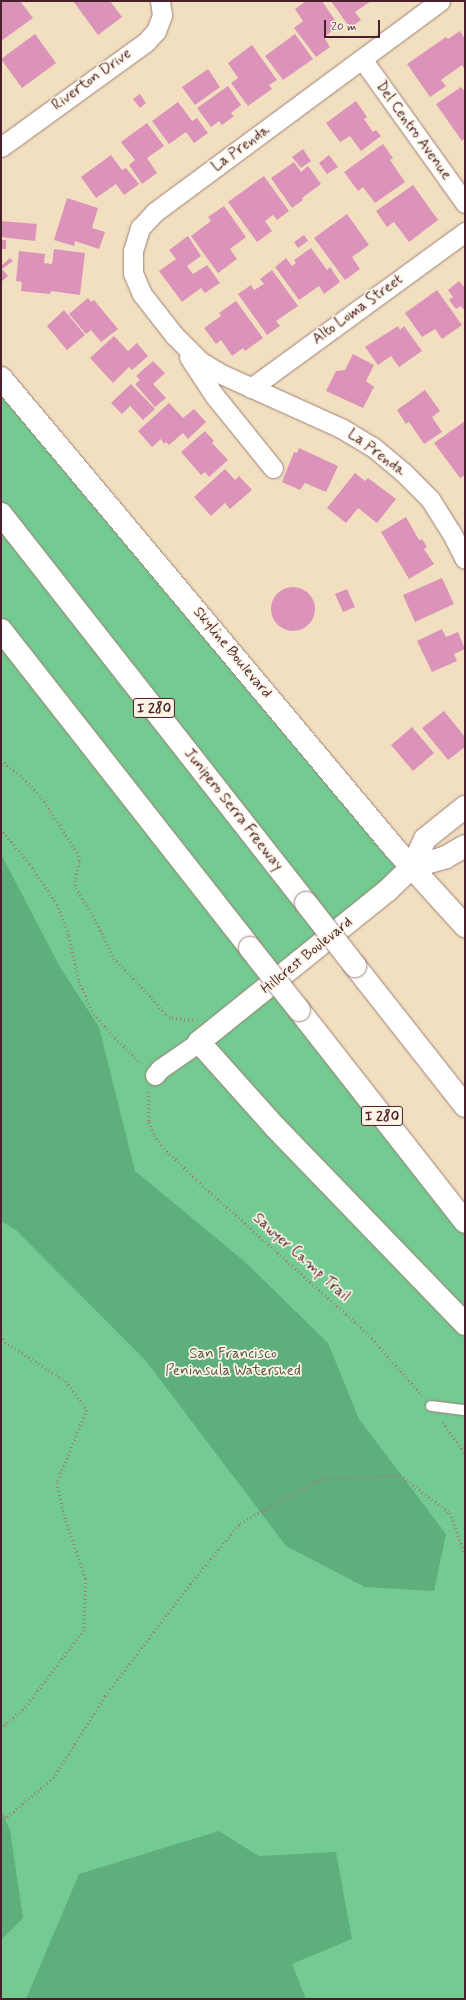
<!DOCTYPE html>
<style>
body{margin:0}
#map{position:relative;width:466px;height:2000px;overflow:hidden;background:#f1dfc0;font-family:Mynerve,sans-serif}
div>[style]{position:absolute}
.green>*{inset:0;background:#73cb91}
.forest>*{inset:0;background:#5eaf7b}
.building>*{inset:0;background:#db93ba}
.round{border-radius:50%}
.path>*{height:2.5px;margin-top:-1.25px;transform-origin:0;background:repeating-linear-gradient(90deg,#9e7f76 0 1px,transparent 0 4px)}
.roads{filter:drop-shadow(0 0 1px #9e7f76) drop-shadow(0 0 1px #9e7f76)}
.service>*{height:10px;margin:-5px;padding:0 5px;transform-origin:5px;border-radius:5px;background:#fff}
.minor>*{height:19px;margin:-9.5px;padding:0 9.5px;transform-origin:9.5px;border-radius:9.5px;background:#fff}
.tertiary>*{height:22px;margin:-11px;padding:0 11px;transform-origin:11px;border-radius:11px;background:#fff}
.secondary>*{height:22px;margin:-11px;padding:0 11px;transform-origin:11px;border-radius:11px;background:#fff}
.motorway>*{height:22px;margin:-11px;padding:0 11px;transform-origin:11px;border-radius:11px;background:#fff}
.bridges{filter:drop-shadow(0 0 1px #9e7f76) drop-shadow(0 0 1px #9e7f76)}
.motorway-bridge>*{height:22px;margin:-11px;padding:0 11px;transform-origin:11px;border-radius:11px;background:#fff}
span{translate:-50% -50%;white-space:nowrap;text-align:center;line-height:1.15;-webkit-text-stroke:3.5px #fcf5e5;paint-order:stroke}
.shield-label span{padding:1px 3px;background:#fcf5e5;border:1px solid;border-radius:3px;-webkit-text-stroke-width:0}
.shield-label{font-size:14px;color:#4a1f2b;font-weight:700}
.street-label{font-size:15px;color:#4a1f2b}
.park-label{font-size:15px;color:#56534a}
.frame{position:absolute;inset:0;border:2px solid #4a1f2b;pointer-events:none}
.scale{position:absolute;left:324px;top:20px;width:56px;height:18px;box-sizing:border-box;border:2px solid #4a1f2b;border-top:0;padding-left:5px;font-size:12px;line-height:14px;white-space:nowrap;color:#4a1f2b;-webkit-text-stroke:3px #fcf5e5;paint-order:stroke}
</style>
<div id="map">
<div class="green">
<div style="clip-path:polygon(1px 378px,418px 869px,276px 981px,465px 1222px,465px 1999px,1px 1999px)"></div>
</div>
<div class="forest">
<div style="clip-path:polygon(1px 854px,60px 967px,99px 1027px,135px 1171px,244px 1261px,328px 1343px,359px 1419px,446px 1534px,434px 1591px,365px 1587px,286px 1546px,146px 1361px,16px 1230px,1px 1221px)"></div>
<div style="clip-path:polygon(1px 1810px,10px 1830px,23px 1918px,1px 1940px)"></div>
<div style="clip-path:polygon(219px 1831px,259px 1856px,336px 1852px,352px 1939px,292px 1964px,306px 1999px,26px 1999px,79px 1874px)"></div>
</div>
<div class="building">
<div style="clip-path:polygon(1px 1px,20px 1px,33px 18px,1px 41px)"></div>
<div style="clip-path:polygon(73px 1px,110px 1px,122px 17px,98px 35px)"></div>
<div style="clip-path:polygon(306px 1px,322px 1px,339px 26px,324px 37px,330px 47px,316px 57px,294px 28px,303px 21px,295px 9px)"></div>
<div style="clip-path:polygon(331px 1px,371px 1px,355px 12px,361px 20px,350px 28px)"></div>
<div style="clip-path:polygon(460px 31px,465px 39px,465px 70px,462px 65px,441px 80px,446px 86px,430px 97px,407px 64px,446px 37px,448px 39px)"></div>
<div style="clip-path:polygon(35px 34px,56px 63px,22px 88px,1px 59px)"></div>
<div style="clip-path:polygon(295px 34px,313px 59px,283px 80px,265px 56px)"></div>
<div style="clip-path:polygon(252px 45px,277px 80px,269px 85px,272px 89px,248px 106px,231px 83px,238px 78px,228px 63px)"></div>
<div style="clip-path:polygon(208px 69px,220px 87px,195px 105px,182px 87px)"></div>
<div style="clip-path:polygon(228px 86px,241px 105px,231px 113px,234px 116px,222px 125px,219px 121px,211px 127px,197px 108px)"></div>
<div style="clip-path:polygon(461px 87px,465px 92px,465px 138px,462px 141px,436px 104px)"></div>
<div style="clip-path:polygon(140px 94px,146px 103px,140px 108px,133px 99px)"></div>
<div style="clip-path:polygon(356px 101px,367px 117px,364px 119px,373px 132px,376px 130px,381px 136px,361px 151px,350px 136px,340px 142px,326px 123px)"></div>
<div style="clip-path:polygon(178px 102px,192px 121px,197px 118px,208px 133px,194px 143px,186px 132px,169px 144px,152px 121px)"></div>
<div style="clip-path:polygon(147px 123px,164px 146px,147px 158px,157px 173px,142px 184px,129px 165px,135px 160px,121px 142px)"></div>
<div style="clip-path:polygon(383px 144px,393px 158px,390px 160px,405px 182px,375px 203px,363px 187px,358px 191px,344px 172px)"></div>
<div style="clip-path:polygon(303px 149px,311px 161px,301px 168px,292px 157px)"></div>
<div style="clip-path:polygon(111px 155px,122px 170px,126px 168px,139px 184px,124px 195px,116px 184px,96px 198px,81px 177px)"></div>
<div style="clip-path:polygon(329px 155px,338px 167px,327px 174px,319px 163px)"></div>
<div style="clip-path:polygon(294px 162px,301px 172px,308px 166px,321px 184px,302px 198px,303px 200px,292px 208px,271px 178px)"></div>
<div style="clip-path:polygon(264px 176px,289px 211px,277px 220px,273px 215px,265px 221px,272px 231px,257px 242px,228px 202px)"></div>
<div style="clip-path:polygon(413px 185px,438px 220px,409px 242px,394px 222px,387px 227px,376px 211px)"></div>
<div style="clip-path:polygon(67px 198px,98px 208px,92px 228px,105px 232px,99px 249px,75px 241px,74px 246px,54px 240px)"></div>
<div style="clip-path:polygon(224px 206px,246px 237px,230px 249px,237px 259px,218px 273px,191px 236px,211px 221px,208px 217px)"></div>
<div style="clip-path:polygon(347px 214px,369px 245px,352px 257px,360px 269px,345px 280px,314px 238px)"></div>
<div style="clip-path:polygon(1px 221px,37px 224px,35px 241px,1px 237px)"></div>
<div style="clip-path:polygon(304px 235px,308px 241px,298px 248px,294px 242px)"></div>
<div style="clip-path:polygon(188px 236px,201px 256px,187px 266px,193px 274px,207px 265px,220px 283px,205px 293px,201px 288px,182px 302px,159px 271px,176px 259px,169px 250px)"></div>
<div style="clip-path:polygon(1px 240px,6px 240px,6px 249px,1px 249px)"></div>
<div style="clip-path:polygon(311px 248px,327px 270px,330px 267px,340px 282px,324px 294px,319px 286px,299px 300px,275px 267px,286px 258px,292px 266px,296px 263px,294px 260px)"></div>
<div style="clip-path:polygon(54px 249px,85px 253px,80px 295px,51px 291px,50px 294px,21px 291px,22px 282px,16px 281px,19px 251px,45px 254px,44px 263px,52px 264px)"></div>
<div style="clip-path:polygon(10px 258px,13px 261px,2px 269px,8px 276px,1px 282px,1px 266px)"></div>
<div style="clip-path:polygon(272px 270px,298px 306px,276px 321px,280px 326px,267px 335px,238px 294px,251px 285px,254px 290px,264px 284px,260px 279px)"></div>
<div style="clip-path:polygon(459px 281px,465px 288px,465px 311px,461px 306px,456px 309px,449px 300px,453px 297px,448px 290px)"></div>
<div style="clip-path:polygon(437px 290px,462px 325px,442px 339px,435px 329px,422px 337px,405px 313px)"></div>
<div style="clip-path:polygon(88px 298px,91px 302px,94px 300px,118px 329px,101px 342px,91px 330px,86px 334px,69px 314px)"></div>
<div style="clip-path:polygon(236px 301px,263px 338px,245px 351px,243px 348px,232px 356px,221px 340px,216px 344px,204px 328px,221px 316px,219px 313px)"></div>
<div style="clip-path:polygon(64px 310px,85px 335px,67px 350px,47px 326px)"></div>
<div style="clip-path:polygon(398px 326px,400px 330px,404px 326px,422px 351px,399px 367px,391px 356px,378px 365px,365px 347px)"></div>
<div style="clip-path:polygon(114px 336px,128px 351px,137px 343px,148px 356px,132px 370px,129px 367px,113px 383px,90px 358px)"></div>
<div style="clip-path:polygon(353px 354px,374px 365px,366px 381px,374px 387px,363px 408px,326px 391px,336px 371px,345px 370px)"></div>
<div style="clip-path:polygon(153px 361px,165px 373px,153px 384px,166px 398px,155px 407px,135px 384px,140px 380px,136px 376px)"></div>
<div style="clip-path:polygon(131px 384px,155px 409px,143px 420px,130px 406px,122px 414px,111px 403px)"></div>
<div style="clip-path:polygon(425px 390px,440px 411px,432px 417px,442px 432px,424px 444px,409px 422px,406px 424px,397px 410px)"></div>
<div style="clip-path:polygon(169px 403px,183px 418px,194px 409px,206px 422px,188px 439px,183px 433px,169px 445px,166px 442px,164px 444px,161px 439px,152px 447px,138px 431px)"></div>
<div style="clip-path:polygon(465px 421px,465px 475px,460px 478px,434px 443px)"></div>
<div style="clip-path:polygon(205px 431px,214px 441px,212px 443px,228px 460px,209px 477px,205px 472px,201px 475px,181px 452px)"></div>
<div style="clip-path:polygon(299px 448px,338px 466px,326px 492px,305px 483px,300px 490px,282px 482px,294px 452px,297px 453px)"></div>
<div style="clip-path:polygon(225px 469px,235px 480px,239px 476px,252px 490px,230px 509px,225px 503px,211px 516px,194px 497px)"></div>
<div style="clip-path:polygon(355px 473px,365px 481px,368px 478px,396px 499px,377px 523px,358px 508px,346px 523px,327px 508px)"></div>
<div style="clip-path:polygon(406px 517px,419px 540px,422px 539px,427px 547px,424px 549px,434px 564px,409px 579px,381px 532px)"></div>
<div style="clip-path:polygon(442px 578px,454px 604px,415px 622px,403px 595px)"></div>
<div class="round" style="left:271px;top:587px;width:44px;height:44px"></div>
<div style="clip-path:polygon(347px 589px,355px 607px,343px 612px,335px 594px)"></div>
<div style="clip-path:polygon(442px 629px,446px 637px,458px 632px,465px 649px,454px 654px,457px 661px,432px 672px,417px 641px)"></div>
<div style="clip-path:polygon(444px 711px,465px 737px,465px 747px,448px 760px,422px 728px)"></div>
<div style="clip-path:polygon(412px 727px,434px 753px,413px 771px,391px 745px)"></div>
</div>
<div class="path">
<div style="left:1px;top:760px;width:28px;rotate:39deg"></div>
<div style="left:23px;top:778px;width:28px;rotate:46deg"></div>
<div style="left:42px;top:798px;width:64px;rotate:57.1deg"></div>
<div style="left:77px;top:852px;width:10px;rotate:73deg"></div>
<div style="left:80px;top:862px;width:20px;rotate:105deg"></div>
<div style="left:75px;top:881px;width:7px;rotate:82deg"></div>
<div style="left:76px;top:888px;width:36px;rotate:58deg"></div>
<div style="left:95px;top:919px;width:43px;rotate:64deg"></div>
<div style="left:114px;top:958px;width:55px;rotate:46.5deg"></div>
<div style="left:152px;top:998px;width:22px;rotate:51deg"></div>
<div style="left:166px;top:1015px;width:7px;rotate:27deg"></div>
<div style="left:172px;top:1018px;width:21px;rotate:5deg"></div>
<div style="left:1px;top:829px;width:45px;rotate:50.4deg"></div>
<div style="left:30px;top:864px;width:48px;rotate:56deg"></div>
<div style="left:57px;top:904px;width:34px;rotate:69deg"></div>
<div style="left:69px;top:936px;width:46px;rotate:77.5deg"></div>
<div style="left:79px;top:981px;width:36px;rotate:66deg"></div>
<div style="left:94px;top:1014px;width:28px;rotate:49deg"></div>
<div style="left:112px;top:1035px;width:40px;rotate:44deg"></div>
<div style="left:149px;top:1092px;width:30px;rotate:90deg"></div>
<div style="left:149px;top:1122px;width:14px;rotate:69deg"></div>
<div style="left:154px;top:1135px;width:16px;rotate:52deg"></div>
<div style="left:164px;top:1148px;width:46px;rotate:44.1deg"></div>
<div style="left:197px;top:1180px;width:232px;rotate:42deg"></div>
<div style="left:369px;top:1335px;width:81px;rotate:48.5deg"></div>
<div style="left:1px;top:1335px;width:8px;rotate:60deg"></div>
<div style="left:5px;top:1342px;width:72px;rotate:32.6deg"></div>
<div style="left:66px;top:1381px;width:36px;rotate:54deg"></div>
<div style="left:87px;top:1410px;width:79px;rotate:112.3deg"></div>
<div style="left:57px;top:1483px;width:39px;rotate:77deg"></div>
<div style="left:66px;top:1521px;width:61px;rotate:71deg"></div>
<div style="left:86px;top:1579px;width:51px;rotate:92.2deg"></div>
<div style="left:84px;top:1630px;width:96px;rotate:127deg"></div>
<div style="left:26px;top:1707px;width:33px;rotate:139deg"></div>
<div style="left:443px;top:1422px;width:38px;rotate:55deg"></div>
<div style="left:1px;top:1816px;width:6px;rotate:9deg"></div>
<div style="left:7px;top:1817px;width:60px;rotate:-40.3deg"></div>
<div style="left:53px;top:1778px;width:97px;rotate:-57.6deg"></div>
<div style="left:105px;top:1696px;width:141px;rotate:-52.8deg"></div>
<div style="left:190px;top:1584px;width:79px;rotate:-50.7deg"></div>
<div style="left:240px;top:1523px;width:92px;rotate:-28.5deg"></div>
<div style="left:321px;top:1479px;width:79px;rotate:-2.9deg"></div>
<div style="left:400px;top:1475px;width:63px;rotate:37.2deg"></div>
<div style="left:450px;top:1513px;width:44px;rotate:69.9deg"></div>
</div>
<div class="roads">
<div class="service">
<div style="left:431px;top:1406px;width:34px;rotate:7deg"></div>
</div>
<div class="minor">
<div style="left:440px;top:1px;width:356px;rotate:143.5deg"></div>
<div style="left:154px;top:213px;width:21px;rotate:133deg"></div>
<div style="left:140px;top:228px;width:24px;rotate:107deg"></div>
<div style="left:133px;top:251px;width:22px;rotate:90deg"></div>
<div style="left:133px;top:273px;width:23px;rotate:67deg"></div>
<div style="left:142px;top:294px;width:52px;rotate:52deg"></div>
<div style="left:174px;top:335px;width:37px;rotate:45deg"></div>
<div style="left:200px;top:361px;width:22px;rotate:32deg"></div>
<div style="left:219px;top:373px;width:134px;rotate:24.3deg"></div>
<div style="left:341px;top:428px;width:37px;rotate:31deg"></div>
<div style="left:373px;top:447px;width:39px;rotate:40deg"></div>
<div style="left:403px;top:472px;width:38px;rotate:45deg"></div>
<div style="left:430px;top:499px;width:39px;rotate:58deg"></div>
<div style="left:451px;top:532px;width:30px;rotate:63deg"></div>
<div style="left:362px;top:59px;width:177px;rotate:54.4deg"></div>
<div style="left:1px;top:147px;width:179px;rotate:-35.9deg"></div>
<div style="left:146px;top:42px;width:15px;rotate:-48deg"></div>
<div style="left:156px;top:31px;width:17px;rotate:-69deg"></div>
<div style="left:162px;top:15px;width:14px;rotate:-98deg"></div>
<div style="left:189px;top:357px;width:45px;rotate:56.7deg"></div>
<div style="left:214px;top:395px;width:94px;rotate:51.1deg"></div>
<div style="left:251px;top:388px;width:265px;rotate:-36.1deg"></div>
<div style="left:155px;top:1075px;width:8px;rotate:-50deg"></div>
<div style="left:160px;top:1069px;width:47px;rotate:-34.7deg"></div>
</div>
<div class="tertiary">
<div style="left:412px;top:867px;width:31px;rotate:-65deg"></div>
<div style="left:425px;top:839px;width:51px;rotate:-38.7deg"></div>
<div style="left:412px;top:867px;width:35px;rotate:-16deg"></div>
<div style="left:446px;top:857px;width:22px;rotate:-30deg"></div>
</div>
<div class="secondary">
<div style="left:1px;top:378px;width:615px;rotate:50.08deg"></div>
<div style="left:396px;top:850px;width:103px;rotate:47.8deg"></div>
<div style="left:199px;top:1042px;width:241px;rotate:-38.8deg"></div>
<div style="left:387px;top:891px;width:35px;rotate:-44deg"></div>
</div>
<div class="motorway">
<div style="left:1px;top:514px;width:494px;rotate:51.9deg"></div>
<div style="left:1px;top:630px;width:404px;rotate:51.9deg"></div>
<div style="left:355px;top:966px;width:178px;rotate:51.8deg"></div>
<div style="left:299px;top:1010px;width:269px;rotate:51.9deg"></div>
<div style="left:199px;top:1042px;width:114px;rotate:48.2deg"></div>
<div style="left:275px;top:1127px;width:274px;rotate:46deg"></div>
</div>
</div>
<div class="bridges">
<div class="motorway-bridge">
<div style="left:306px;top:903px;width:80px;rotate:52.1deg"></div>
<div style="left:250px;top:948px;width:79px;rotate:51.7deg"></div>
</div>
</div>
<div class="shield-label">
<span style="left:154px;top:708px">I 280</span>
<span style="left:382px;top:1116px">I 280</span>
</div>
<div class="street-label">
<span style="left:92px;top:80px;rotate:-36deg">Riverton Drive</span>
<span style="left:413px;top:131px;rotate:54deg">Del Centro Avenue</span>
<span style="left:241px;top:149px;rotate:-36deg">La Prenda</span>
<span style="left:358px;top:310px;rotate:-36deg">Alto Loma Street</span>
<span style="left:376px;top:453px;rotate:37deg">La Prenda</span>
<span style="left:232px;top:653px;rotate:50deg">Skyline Boulevard</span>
<span style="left:233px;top:810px;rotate:52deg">Junipero Serra Freeway</span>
<span style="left:307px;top:956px;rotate:-39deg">Hillcrest Boulevard</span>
<span style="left:301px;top:1258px;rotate:42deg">Sawyer Camp Trail</span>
</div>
<div class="park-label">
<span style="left:233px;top:1363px">San Francisco<br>Peninsula Watershed</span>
</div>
<div class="frame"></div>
<div class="scale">20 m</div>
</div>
